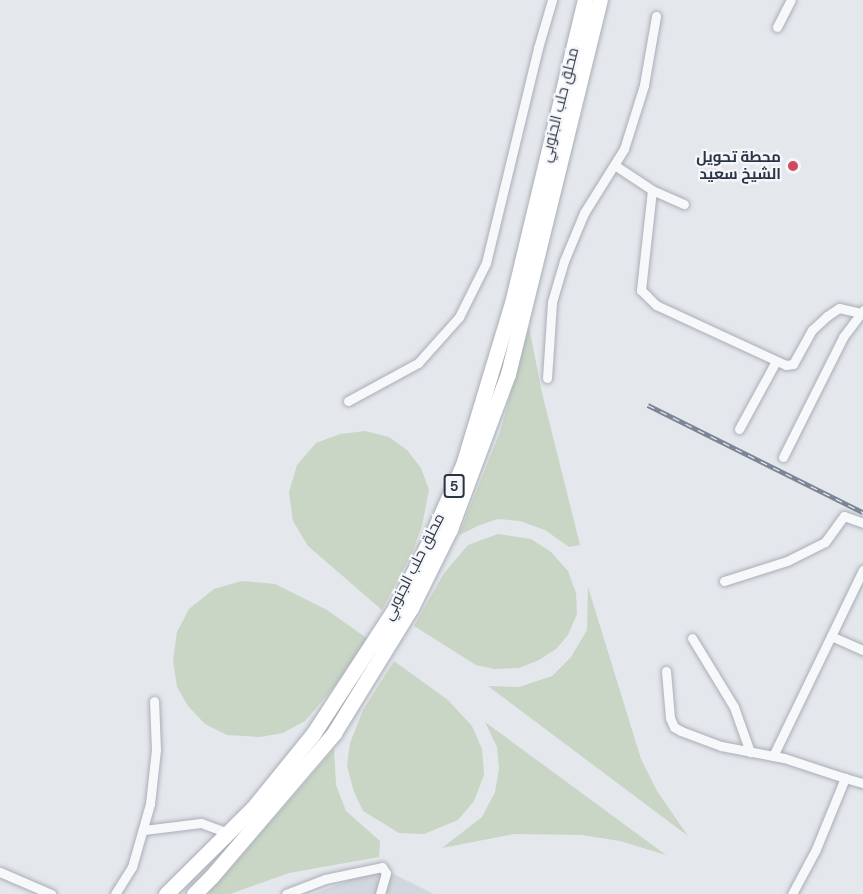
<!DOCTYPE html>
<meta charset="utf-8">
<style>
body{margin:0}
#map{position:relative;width:863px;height:894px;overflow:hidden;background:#e4e7ec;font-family:"DM Sans",Cairo,sans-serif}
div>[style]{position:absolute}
.built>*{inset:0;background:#d2d6de}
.green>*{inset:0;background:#c9d6c5}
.roads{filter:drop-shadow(0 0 2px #a9aeb7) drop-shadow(0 0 2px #a9aeb7)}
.minor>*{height:9px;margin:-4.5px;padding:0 4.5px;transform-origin:4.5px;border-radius:4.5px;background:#f7f8fa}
.trunk>*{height:15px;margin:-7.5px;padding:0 7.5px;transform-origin:7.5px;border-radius:7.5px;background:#fff}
.rail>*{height:4.5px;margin-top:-2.25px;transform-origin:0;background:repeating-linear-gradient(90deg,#f4f6f9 0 7px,#7d8696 0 14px);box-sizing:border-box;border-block:2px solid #7d8696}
.dots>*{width:16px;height:16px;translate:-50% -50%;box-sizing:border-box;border:3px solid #f4f6f9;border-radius:50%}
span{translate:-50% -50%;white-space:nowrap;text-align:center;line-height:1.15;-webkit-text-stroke:4.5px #f4f6f9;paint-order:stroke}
.shield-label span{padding:2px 4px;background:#f4f6f9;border:2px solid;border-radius:4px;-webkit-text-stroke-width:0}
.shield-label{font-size:14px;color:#2b3445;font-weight:700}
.street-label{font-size:15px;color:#2b3445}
.poi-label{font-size:15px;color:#2b3445;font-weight:700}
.right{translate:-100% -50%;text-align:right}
</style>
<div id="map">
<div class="built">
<div style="clip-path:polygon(381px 868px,434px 894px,313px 894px,326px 889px)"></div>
</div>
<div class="green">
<div style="clip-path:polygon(529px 327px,542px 393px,580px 545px,569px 547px,545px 530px,520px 521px,498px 519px,480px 525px,459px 535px,500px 432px)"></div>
<div style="clip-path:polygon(365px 431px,389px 437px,407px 450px,421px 468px,429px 490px,422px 526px,412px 553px,382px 610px,308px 546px,293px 521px,289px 492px,297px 465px,316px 443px,340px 434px)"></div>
<div style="clip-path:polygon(498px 534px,531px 539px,551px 552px,568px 571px,576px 593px,577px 614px,568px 635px,556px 649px,539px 660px,519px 668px,494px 669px,476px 665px,414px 626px,444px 573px,468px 545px)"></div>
<div style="clip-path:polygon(242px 581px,275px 584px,327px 610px,368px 639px,336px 685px,305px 721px,283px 733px,260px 737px,227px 735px,205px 724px,188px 706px,177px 687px,173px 661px,177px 632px,189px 609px,214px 589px)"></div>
<div style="clip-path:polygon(588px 587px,641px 759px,657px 791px,688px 836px,488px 686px,519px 687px,552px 676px,571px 657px,587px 630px)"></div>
<div style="clip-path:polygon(394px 661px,448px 700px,472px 726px,482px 749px,484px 775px,474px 801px,458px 820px,424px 834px,399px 833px,363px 811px,354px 792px,347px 766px,350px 743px,363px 710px)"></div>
<div style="clip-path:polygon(485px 722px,666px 855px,620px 841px,582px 835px,514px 834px,442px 848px,482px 817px,495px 792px,499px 769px,497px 747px)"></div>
<div style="clip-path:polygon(334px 749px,336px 785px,346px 811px,380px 841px,379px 857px,289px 873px,230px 894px,208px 894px)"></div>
</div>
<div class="roads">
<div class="minor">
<div style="left:777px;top:27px;width:30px;rotate:-63deg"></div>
<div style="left:616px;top:166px;width:43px;rotate:33.7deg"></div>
<div style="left:652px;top:190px;width:35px;rotate:24deg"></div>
<div style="left:652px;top:190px;width:101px;rotate:96.3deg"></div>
<div style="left:641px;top:290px;width:21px;rotate:45deg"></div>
<div style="left:656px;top:305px;width:143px;rotate:24.8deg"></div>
<div style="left:786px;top:365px;width:7px;rotate:-8deg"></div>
<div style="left:793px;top:364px;width:39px;rotate:-61deg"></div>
<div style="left:812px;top:330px;width:21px;rotate:-43deg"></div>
<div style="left:827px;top:316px;width:14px;rotate:-34deg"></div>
<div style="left:839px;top:308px;width:23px;rotate:13deg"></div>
<div style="left:547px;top:378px;width:76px;rotate:-86.2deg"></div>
<div style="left:552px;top:302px;width:43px;rotate:-73.7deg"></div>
<div style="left:564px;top:261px;width:52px;rotate:-67.4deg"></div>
<div style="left:584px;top:213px;width:75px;rotate:-58deg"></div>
<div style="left:624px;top:149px;width:67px;rotate:-72.6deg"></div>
<div style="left:644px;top:85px;width:70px;rotate:-80.1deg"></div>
<div style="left:348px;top:401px;width:80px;rotate:-28.5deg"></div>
<div style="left:418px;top:363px;width:62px;rotate:-48.3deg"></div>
<div style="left:459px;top:317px;width:60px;rotate:-63.4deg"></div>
<div style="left:486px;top:263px;width:221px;rotate:-76.4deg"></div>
<div style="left:538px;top:48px;width:50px;rotate:-73.7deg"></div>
<div style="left:739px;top:429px;width:77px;rotate:-61.4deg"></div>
<div style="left:783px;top:457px;width:134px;rotate:-63.4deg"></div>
<div style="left:843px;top:337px;width:34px;rotate:-53deg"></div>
<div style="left:724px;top:581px;width:66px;rotate:-17.6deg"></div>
<div style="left:787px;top:561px;width:42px;rotate:-26.6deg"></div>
<div style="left:825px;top:542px;width:32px;rotate:-54deg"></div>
<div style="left:844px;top:516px;width:20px;rotate:20deg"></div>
<div style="left:831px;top:636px;width:35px;rotate:24deg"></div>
<div style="left:692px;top:638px;width:81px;rotate:58.7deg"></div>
<div style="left:734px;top:707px;width:48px;rotate:70.4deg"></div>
<div style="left:666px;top:671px;width:47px;rotate:85.1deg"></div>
<div style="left:670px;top:718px;width:10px;rotate:66deg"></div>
<div style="left:674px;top:727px;width:8px;rotate:30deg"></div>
<div style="left:681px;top:731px;width:43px;rotate:20.6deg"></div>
<div style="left:721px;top:746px;width:64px;rotate:10.8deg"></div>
<div style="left:784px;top:758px;width:64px;rotate:18.2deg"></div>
<div style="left:773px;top:756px;width:207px;rotate:-64.2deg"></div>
<div style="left:144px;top:830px;width:57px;rotate:-7deg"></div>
<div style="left:201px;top:823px;width:29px;rotate:20deg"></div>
<div style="left:0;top:872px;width:56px;rotate:23.3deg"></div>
<div style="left:115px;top:894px;width:32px;rotate:-58deg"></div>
<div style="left:132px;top:867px;width:66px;rotate:-74.1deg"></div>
<div style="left:150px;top:804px;width:54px;rotate:-83.7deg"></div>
<div style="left:156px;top:750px;width:49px;rotate:-92.3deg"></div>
<div style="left:286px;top:894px;width:42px;rotate:-21deg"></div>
<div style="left:325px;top:879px;width:58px;rotate:-11.9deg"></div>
<div style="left:382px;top:867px;width:7px;rotate:56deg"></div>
<div style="left:386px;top:873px;width:22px;rotate:106deg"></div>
<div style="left:792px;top:894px;width:51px;rotate:-61.9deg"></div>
<div style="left:816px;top:849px;width:77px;rotate:-67.8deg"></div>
<div style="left:845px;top:778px;width:19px;rotate:16deg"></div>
</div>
<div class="trunk">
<div style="left:166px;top:894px;width:122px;rotate:-44.7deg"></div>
<div style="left:253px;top:808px;width:95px;rotate:-51deg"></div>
<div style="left:313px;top:734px;width:154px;rotate:-56.9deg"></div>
<div style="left:397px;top:605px;width:71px;rotate:-63.1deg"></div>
<div style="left:429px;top:542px;width:84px;rotate:-66.2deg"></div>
<div style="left:463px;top:465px;width:173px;rotate:-73.2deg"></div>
<div style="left:513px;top:299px;width:308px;rotate:-76.5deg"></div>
<div style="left:194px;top:894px;width:25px;rotate:-45deg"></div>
<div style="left:212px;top:876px;width:188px;rotate:-49.5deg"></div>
<div style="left:334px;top:733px;width:147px;rotate:-58.4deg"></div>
<div style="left:411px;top:608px;width:88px;rotate:-63.7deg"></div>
<div style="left:450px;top:529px;width:165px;rotate:-69.5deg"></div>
<div style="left:508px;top:374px;width:385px;rotate:-76.2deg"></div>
</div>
</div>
<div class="rail">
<div style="left:648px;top:405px;width:240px;rotate:26.5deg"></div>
</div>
<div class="dots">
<div style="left:793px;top:166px;background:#d1495b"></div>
</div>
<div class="shield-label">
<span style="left:454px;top:486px">5</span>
</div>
<div class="street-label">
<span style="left:560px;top:105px;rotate:-76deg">محلق حلب الجنوبي</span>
<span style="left:414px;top:567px;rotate:-63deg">محلق حلب الجنوبي</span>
</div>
<div class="poi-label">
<span class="right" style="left:781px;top:166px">محطة تحويل<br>الشيخ سعيد</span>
</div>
</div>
